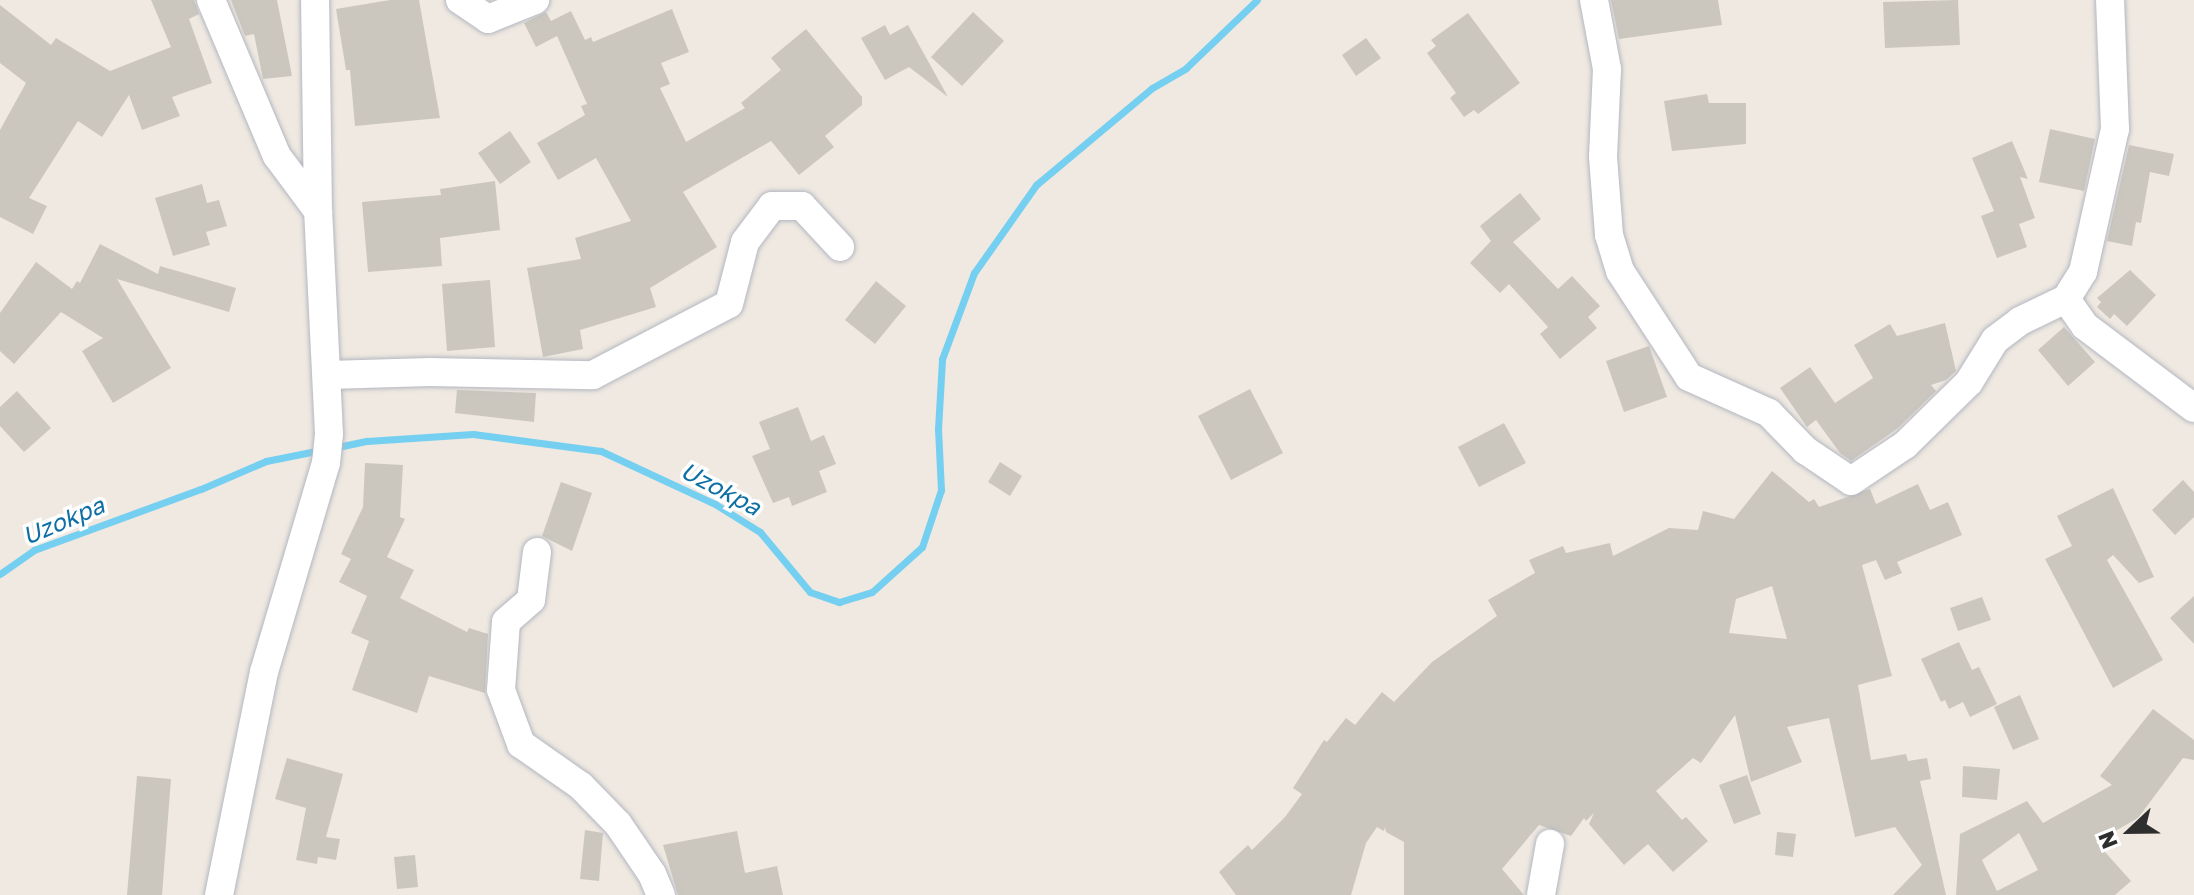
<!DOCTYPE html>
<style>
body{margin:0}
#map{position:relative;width:2194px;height:895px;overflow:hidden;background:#efe9e1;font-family:"Golos Text",sans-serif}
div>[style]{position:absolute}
.stream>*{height:7px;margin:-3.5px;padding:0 3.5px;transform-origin:3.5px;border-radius:3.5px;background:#75cff0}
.building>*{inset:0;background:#cbc7bf}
.roads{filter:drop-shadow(0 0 2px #b4b7c1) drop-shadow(0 0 2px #b4b7c1)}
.street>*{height:28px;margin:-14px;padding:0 14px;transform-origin:14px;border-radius:14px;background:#fff}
span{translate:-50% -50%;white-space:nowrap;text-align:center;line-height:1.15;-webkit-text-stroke:7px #fff;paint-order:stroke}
.water-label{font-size:24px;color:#0d6fa3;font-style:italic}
.north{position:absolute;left:2090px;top:791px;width:80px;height:80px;-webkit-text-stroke:6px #fff;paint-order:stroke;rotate:248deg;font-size:22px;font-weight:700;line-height:32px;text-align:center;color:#2e2e2e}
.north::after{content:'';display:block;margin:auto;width:28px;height:36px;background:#2e2e2e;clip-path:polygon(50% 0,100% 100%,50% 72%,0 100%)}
</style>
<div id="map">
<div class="stream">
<div style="left:333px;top:448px;width:35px;rotate:-12deg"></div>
<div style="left:367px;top:441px;width:106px;rotate:-3.8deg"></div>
<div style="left:473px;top:434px;width:129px;rotate:7.6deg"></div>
<div style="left:601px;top:451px;width:126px;rotate:24.9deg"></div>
<div style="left:715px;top:504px;width:53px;rotate:31.9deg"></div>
<div style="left:760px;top:532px;width:78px;rotate:50.2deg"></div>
<div style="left:810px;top:592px;width:31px;rotate:19deg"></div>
<div style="left:839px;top:602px;width:34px;rotate:-17deg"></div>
<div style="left:872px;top:592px;width:67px;rotate:-42deg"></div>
<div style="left:922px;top:547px;width:60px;rotate:-71.6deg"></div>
<div style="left:941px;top:490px;width:61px;rotate:-92.8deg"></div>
<div style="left:938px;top:429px;width:70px;rotate:-86.7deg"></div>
<div style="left:942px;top:359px;width:92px;rotate:-69.6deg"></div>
<div style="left:974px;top:273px;width:108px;rotate:-54.8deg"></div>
<div style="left:1036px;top:185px;width:151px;rotate:-39.9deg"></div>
<div style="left:1152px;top:88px;width:39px;rotate:-30deg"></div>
<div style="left:1186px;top:68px;width:98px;rotate:-43.8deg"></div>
<div style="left:0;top:574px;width:42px;rotate:-35.2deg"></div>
<div style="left:34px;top:550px;width:178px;rotate:-20.1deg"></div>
<div style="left:201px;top:489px;width:71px;rotate:-23.3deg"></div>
<div style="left:266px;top:461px;width:56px;rotate:-11.3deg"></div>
</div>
<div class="building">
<div style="clip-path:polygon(151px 0,194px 0,199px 14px,189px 19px,212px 83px,172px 97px,180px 116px,142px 130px,129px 95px,102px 137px,78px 121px,29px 198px,47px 206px,33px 234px,0 217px,0 130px,26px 83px,0 63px,0 5px,51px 45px,56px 38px,110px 71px,171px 47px)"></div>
<div style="clip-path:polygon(231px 0,277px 0,292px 76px,263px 79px,254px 34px,245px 36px)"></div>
<div style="clip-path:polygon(390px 0,419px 0,440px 118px,355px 126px,350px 70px,346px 70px,336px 9px)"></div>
<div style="clip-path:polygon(1611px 0,1718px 0,1722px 25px,1619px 39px)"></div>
<div style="clip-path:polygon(1958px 0,1960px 45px,1885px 48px,1883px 2px)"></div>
<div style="clip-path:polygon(672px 9px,689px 52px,661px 63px,670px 84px,660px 88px,686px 142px,745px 108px,741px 103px,781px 70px,771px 58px,806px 29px,862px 97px,862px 105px,825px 136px,834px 147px,799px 175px,771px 141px,683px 192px,717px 247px,650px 288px,656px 307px,580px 330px,583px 349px,543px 357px,527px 268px,581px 259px,575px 238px,631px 221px,596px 158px,558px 180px,537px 143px,585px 115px,581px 106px,587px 104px,557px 36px,536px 47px,524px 23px,546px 12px,551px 21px,571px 11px,585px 40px,591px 37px,593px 42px)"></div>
<div style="clip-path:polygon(973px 12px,1004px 41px,962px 86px,931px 57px)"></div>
<div style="clip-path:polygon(1468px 13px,1520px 83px,1478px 114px,1474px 110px,1464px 117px,1450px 98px,1456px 93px,1427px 53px,1436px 46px,1431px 40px)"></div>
<div style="clip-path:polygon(885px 25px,890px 35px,908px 25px,948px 97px,909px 67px,885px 80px,861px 38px)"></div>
<div style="clip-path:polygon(1366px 38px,1381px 58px,1356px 76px,1342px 55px)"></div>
<div style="clip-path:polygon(1707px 94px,1709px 103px,1746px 103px,1746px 144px,1672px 151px,1664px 101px)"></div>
<div style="clip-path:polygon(2050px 129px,2095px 139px,2084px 191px,2039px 182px)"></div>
<div style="clip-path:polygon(510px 131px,531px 162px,500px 184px,478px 153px)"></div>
<div style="clip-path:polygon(2012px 141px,2028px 179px,2020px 177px,2035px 218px,2019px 224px,2027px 247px,1997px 258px,1981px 216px,1994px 211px,1972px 158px)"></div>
<div style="clip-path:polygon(2129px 145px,2174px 154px,2169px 176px,2150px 172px,2141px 223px,2136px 222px,2132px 246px,2107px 241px)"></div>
<div style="clip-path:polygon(495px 181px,500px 230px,440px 238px,442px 266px,368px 272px,362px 202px,441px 195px,440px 189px)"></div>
<div style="clip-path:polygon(202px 184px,207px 203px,219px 200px,227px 226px,206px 232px,210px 245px,173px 256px,155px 198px)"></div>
<div style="clip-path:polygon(1520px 193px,1541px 219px,1513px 242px,1558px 289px,1572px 276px,1600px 306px,1588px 317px,1597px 328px,1560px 359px,1540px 334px,1548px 327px,1509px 284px,1500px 293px,1470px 263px,1491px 241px,1480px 226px)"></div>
<div style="clip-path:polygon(100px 244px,158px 274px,160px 266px,236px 288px,229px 312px,117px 279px,171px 368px,113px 403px,82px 351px,103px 338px,61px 312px,14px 364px,0 351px,0 313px,36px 262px,72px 289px,77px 281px,80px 283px)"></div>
<div style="clip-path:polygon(2130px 270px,2156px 295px,2127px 326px,2114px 314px,2110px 319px,2097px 307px,2101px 302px,2097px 298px)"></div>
<div style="clip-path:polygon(490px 280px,495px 347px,447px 351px,442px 284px)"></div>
<div style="clip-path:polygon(876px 281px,906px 306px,875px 344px,845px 320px)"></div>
<div style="clip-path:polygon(1945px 323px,1956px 371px,1946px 380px,1931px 385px,1936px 391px,1898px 428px,1851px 461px,1840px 453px,1816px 420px,1807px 427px,1780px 388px,1810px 367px,1835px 403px,1873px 378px,1854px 345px,1890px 324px,1897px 336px)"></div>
<div style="clip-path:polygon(2064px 327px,2095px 362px,2068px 386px,2038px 350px)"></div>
<div style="clip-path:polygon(1649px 346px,1667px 397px,1624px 412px,1606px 361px)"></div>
<div style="clip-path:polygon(1250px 389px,1283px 453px,1231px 480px,1198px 416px)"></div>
<div style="clip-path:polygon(457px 390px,536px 393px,534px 422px,455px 413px)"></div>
<div style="clip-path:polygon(17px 391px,51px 428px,24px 452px,0 426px,0 407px)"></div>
<div style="clip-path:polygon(798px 407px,811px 441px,824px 435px,836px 464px,819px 471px,827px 492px,792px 506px,789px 497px,773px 503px,752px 456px,770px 449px,759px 422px)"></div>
<div style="clip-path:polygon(1504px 423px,1526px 463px,1479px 487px,1458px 447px)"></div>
<div style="clip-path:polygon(1000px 462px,1022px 476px,1010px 496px,988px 482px)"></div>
<div style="clip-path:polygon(365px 463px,403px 465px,400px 517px,405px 519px,387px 557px,414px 570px,400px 598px,467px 632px,469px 628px,488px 634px,485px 693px,429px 676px,417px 713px,352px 690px,369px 641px,351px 633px,367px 596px,339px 582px,351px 559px,341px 554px,363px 507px)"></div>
<div style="clip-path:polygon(evenodd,1772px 471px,1809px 502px,1814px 499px,1819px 507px,1870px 489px,1876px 504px,1918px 484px,1930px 510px,1948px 502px,1962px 535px,1897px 562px,1902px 573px,1885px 580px,1876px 560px,1862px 565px,1892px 676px,1858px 685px,1871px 760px,1906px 754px,1908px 761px,1927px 758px,1931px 779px,1920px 781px,1946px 895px,1893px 895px,1922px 865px,1895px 827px,1855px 837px,1829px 718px,1787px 727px,1802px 762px,1751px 782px,1735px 715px,1701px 763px,1693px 758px,1656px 791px,1682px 820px,1686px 817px,1708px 841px,1673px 872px,1648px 844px,1624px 865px,1589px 824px,1594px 813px,1586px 821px,1584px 818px,1571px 836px,1539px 825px,1502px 869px,1524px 895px,1404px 895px,1404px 842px,1386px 832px,1385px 827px,1384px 831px,1377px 827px,1366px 843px,1351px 895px,1236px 895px,1219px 872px,1248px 845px,1252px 850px,1285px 817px,1302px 794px,1293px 788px,1324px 740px,1327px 742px,1346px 718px,1355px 725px,1382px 692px,1394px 702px,1432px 662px,1497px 616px,1488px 600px,1535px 573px,1529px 560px,1563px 546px,1566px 553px,1610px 543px,1613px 556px,1669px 528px,1698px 530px,1703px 511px,1734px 519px,1772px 471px,1772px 586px,1787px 639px,1729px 633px,1736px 599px,1772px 586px)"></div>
<div style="clip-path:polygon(2183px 480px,2194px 492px,2194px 517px,2175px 535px,2152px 510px)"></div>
<div style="clip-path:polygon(561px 482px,592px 493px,572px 551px,542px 536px)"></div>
<div style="clip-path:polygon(2113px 488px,2154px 577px,2139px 583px,2113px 555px,2107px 560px,2163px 660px,2113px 688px,2045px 559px,2072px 546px,2057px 516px)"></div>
<div style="clip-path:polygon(2194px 596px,2194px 644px,2170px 618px)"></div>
<div style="clip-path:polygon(1982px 597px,1991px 620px,1958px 631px,1950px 608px)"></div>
<div style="clip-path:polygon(1959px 642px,1972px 670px,1979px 667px,1997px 704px,1970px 717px,1963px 702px,1949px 709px,1945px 700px,1941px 702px,1921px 659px)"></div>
<div style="clip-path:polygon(2020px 695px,2039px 739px,2013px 750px,1994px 707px)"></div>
<div style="clip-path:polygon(evenodd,2153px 709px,2194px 740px,2194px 760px,2183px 758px,2138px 818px,2096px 842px,2131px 881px,2115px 895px,1956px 895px,1960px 834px,2027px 801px,2043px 823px,2112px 785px,2100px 776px,2153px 709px,2019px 833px,2038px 870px,1997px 891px,1982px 860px,2019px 833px)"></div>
<div style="clip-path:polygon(287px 758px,343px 774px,326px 837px,340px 839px,336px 860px,318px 857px,317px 864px,296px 860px,306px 808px,275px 799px)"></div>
<div style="clip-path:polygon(1963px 766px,2000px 769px,1997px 800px,1962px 797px)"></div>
<div style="clip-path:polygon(1747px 775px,1761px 814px,1734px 824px,1719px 785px)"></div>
<div style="clip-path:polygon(137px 776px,171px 779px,162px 895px,127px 895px)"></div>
<div style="clip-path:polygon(585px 830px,603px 833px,599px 881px,580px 879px)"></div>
<div style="clip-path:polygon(737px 831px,745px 873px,777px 866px,783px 895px,678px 895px,663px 845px)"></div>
<div style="clip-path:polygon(1777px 832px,1796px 834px,1793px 857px,1775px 855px)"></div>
<div style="clip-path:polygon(415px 855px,418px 887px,397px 889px,394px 857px)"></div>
</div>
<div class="roads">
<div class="street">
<div style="left:211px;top:0;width:169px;rotate:67.1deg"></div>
<div style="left:277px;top:156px;width:69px;rotate:53.3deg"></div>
<div style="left:460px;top:0;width:34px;rotate:34deg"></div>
<div style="left:488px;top:19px;width:51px;rotate:-22deg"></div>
<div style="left:1594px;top:0;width:70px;rotate:79.3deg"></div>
<div style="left:1607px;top:69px;width:88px;rotate:92.6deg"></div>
<div style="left:1603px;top:157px;width:78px;rotate:85.6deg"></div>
<div style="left:1609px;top:235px;width:38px;rotate:73deg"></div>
<div style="left:1620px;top:271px;width:126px;rotate:56.9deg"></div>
<div style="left:1689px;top:377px;width:88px;rotate:24.2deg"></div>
<div style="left:1769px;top:413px;width:52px;rotate:45.8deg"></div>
<div style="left:1805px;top:450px;width:55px;rotate:34deg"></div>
<div style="left:1851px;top:481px;width:65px;rotate:-33.7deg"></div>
<div style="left:1905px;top:445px;width:90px;rotate:-44.5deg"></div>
<div style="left:1969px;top:382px;width:49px;rotate:-58.2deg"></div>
<div style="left:1995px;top:340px;width:31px;rotate:-37deg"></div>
<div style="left:2020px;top:321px;width:51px;rotate:-25.6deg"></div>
<div style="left:2066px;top:299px;width:32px;rotate:-58deg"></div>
<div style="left:2083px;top:272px;width:147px;rotate:-77.4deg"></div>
<div style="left:2115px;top:129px;width:129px;rotate:-92.2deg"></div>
<div style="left:2066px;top:299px;width:33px;rotate:55deg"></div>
<div style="left:2085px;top:326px;width:136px;rotate:37deg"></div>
<div style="left:328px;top:375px;width:102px;rotate:-1.7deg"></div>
<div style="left:430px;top:372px;width:163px;rotate:1.1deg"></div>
<div style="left:593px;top:375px;width:153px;rotate:-27.6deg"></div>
<div style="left:729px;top:304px;width:64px;rotate:-75.5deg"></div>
<div style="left:745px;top:242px;width:45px;rotate:-53.1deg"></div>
<div style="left:772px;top:206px;width:30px"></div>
<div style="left:802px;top:206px;width:56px;rotate:47.2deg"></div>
<div style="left:537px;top:552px;width:48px;rotate:97.1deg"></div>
<div style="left:531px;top:600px;width:33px;rotate:139deg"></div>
<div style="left:506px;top:622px;width:68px;rotate:94.2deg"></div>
<div style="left:501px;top:690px;width:58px;rotate:69.7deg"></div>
<div style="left:521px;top:744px;width:73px;rotate:35deg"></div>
<div style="left:581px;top:786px;width:53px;rotate:45.8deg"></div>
<div style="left:618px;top:824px;width:60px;rotate:55.8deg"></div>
<div style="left:652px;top:874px;width:23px;rotate:67deg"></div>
<div style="left:219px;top:895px;width:227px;rotate:-78.6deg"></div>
<div style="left:264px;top:672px;width:218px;rotate:-73.5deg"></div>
<div style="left:326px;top:463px;width:29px;rotate:-84deg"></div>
<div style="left:329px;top:434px;width:223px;rotate:-92.8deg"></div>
<div style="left:318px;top:211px;width:211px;rotate:-90.8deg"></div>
<div style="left:1541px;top:895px;width:52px;rotate:-80deg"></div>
</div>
</div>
<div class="water-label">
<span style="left:721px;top:488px;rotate:28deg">Uzokpa</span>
<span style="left:63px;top:520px;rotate:-23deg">Uzokpa</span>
</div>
<div class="north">N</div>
</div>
